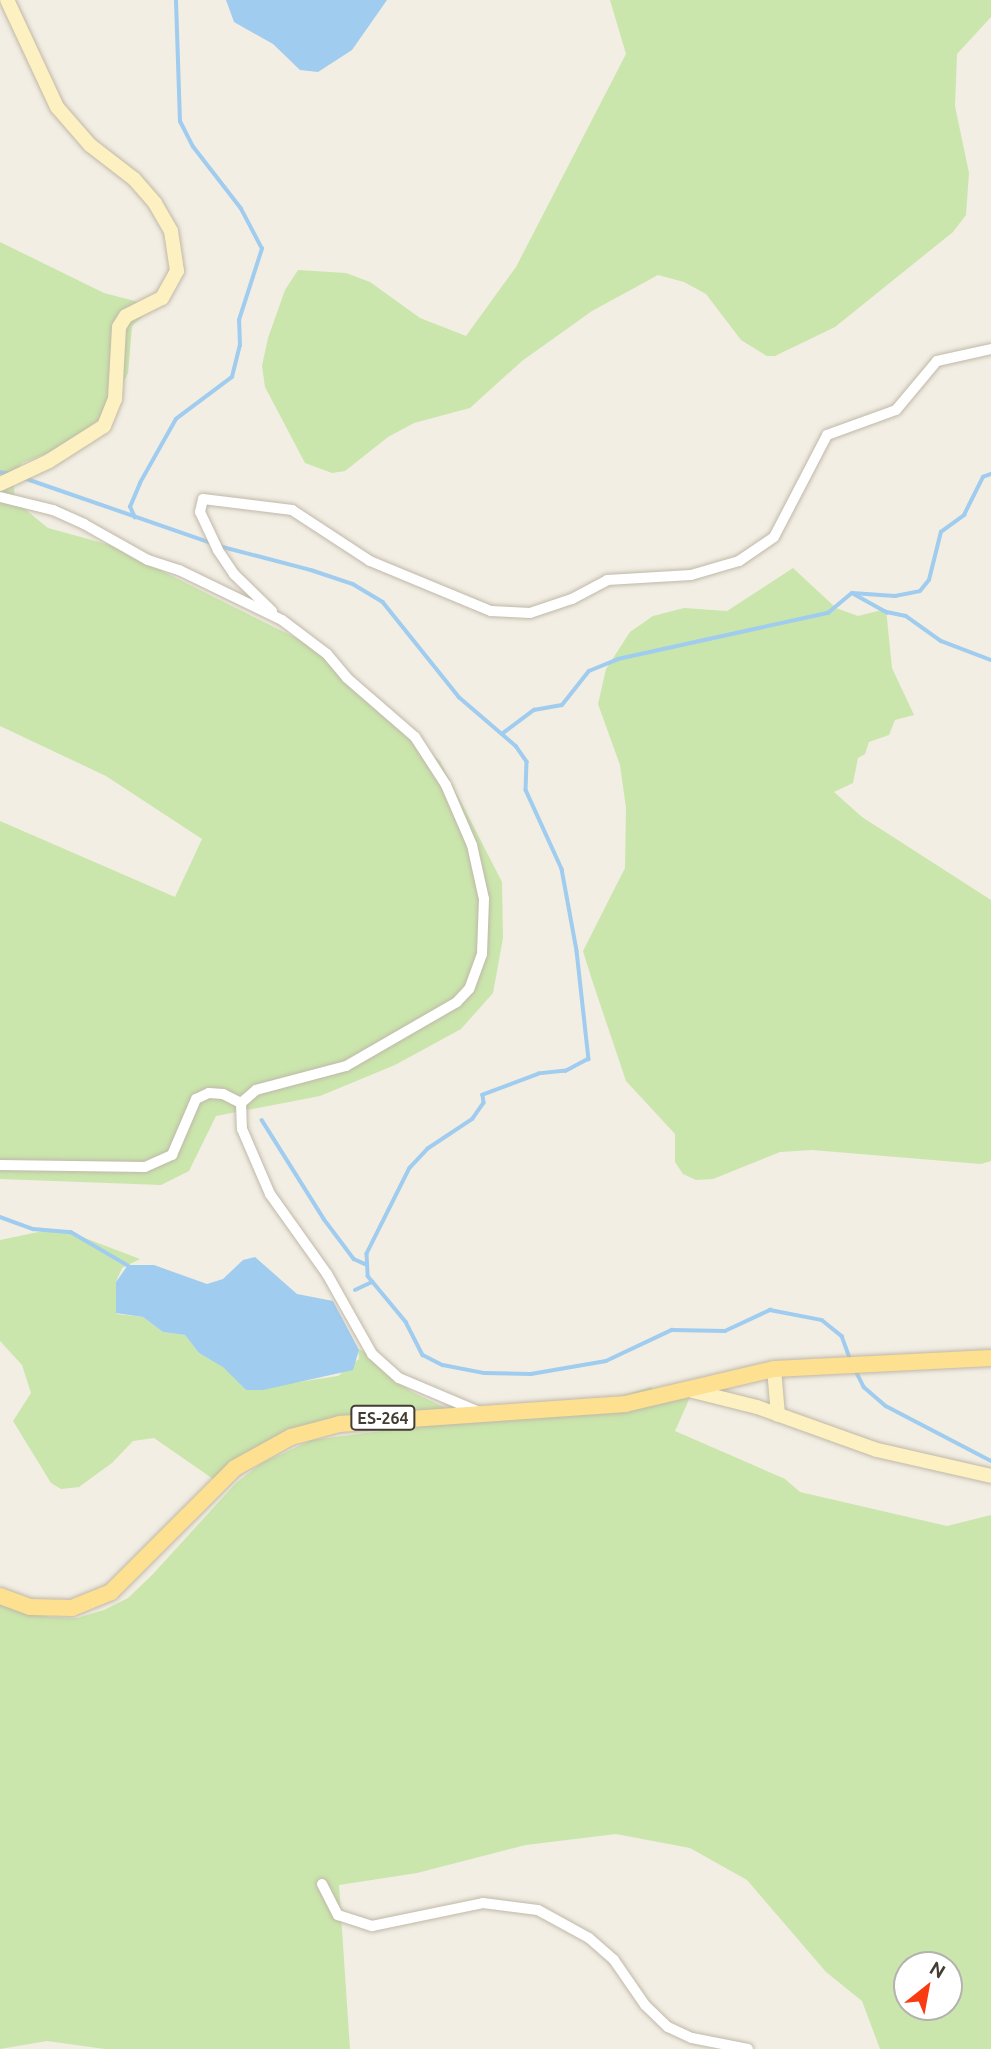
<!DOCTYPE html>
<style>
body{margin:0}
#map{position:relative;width:991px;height:2049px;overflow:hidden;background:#f2eee3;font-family:Ubuntu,sans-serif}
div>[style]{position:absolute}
.green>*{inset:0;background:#cae6ac}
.water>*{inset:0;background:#9fccef}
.stream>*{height:3.5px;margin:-1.75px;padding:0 1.75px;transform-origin:1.75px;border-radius:1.75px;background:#9fccef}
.roads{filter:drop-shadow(0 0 2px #c0b8a9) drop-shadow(0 0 2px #c0b8a9)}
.street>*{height:10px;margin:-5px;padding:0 5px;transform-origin:5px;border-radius:5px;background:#fff}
.secondary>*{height:14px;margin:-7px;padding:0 7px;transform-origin:7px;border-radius:7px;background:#fef1c1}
.primary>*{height:16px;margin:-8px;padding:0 8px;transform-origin:8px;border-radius:8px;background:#fde190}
span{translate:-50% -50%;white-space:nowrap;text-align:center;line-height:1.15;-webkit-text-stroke:7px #fff;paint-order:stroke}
.shield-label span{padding:2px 5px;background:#fff;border:2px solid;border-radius:5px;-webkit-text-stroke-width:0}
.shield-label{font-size:16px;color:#433e34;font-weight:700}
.north{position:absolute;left:893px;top:1951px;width:70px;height:70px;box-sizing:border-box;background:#fff;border:2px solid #b4b2ae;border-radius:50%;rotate:31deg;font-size:19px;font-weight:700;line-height:28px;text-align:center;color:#433e34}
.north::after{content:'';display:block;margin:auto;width:24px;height:32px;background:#f93b13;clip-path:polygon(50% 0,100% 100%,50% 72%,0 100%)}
</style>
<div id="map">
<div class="green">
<div style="clip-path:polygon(610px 0,991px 0,991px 17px,957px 54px,955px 106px,969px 173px,966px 215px,953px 232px,835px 327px,775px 356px,767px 356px,741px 340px,706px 294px,684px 282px,658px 275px,592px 311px,522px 361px,470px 408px,414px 423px,388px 437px,345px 471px,332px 473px,305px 463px,265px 387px,262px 366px,268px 338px,285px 290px,298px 270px,346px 273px,370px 282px,420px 318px,466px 336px,516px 267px,626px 54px)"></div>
<div style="clip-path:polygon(0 242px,104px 293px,154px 306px,132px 326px,128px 373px,108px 413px,63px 447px,22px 463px,13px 477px,15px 501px,48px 528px,110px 545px,316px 648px,381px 715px,440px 761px,502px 882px,503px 938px,493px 993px,461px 1029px,395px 1065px,320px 1096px,216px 1116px,189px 1171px,161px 1185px,0 1179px,0 821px,175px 897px,202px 839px,106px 776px,0 726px)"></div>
<div style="clip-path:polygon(793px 568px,836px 608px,858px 616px,886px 609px,892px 668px,914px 715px,895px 720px,889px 735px,869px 742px,865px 754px,858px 758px,853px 783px,834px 792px,862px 817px,991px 900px,991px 1161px,981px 1164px,812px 1150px,780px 1152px,713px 1179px,696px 1180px,683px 1174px,675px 1162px,675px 1134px,626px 1081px,592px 980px,583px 951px,625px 868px,626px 808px,620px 765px,598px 704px,606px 669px,630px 632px,653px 616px,684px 608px,727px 611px)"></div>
<div style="clip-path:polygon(48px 1230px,69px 1232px,140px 1259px,122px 1268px,116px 1282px,117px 1314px,143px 1317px,163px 1332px,185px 1335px,199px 1353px,223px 1366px,246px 1390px,338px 1376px,359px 1359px,358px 1349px,374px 1355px,389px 1376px,412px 1392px,448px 1409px,330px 1421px,216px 1481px,154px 1438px,133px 1441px,112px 1463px,79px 1487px,61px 1489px,51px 1483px,13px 1421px,31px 1393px,22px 1365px,0 1341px,0 1240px)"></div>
<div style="clip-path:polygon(evenodd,651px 1387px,659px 1394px,691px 1395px,675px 1431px,785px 1479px,800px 1492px,947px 1526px,991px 1515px,991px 2049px,880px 2049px,862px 2001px,826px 1972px,747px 1880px,690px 1848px,616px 1834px,526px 1845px,417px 1873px,339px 1885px,350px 2049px,105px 2049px,47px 2041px,0 2049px,0 1601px,48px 1617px,77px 1618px,104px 1610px,128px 1598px,152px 1575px,236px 1483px,262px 1463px,312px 1440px,597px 1403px,651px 1387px,907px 1965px,949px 1965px,949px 2007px,907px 2007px,907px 1965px)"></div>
</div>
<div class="water">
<div style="clip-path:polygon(226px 0,387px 0,352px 50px,318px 72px,300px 70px,273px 44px,234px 22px)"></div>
<div style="clip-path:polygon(255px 1257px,297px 1294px,333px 1301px,359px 1350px,353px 1370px,263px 1390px,246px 1390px,223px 1367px,199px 1353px,185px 1335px,163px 1332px,143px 1317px,116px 1313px,116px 1282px,128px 1265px,154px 1265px,207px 1284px,223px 1279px,243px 1260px)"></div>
</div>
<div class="stream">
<div style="left:0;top:472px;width:10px;rotate:11deg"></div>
<div style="left:24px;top:478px;width:199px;rotate:19.1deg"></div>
<div style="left:135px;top:518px;width:12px;rotate:-114deg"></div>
<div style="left:130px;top:507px;width:26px;rotate:-67deg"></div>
<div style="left:140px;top:483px;width:73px;rotate:-60.6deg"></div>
<div style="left:176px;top:419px;width:70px;rotate:-36.9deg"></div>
<div style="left:232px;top:377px;width:32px;rotate:-76deg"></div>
<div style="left:240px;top:346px;width:26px;rotate:-92deg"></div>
<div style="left:239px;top:320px;width:75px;rotate:-72.1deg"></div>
<div style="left:262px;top:249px;width:45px;rotate:-117.7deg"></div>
<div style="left:241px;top:209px;width:78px;rotate:-127.7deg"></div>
<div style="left:193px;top:147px;width:28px;rotate:-117deg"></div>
<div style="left:180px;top:122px;width:122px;rotate:-91.9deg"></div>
<div style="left:219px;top:546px;width:95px;rotate:14.6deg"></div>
<div style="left:311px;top:570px;width:44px;rotate:18.4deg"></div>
<div style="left:353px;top:584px;width:35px;rotate:31deg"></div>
<div style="left:383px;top:602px;width:122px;rotate:51.3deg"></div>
<div style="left:459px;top:697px;width:75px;rotate:40.7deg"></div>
<div style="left:516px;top:746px;width:19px;rotate:55deg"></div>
<div style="left:527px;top:762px;width:28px;rotate:92deg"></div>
<div style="left:526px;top:790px;width:87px;rotate:65.5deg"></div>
<div style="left:562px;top:869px;width:83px;rotate:79.6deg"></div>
<div style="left:577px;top:951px;width:109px;rotate:83.7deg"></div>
<div style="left:589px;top:1059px;width:26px;rotate:152deg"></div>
<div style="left:566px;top:1071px;width:27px;rotate:174deg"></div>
<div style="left:539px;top:1074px;width:60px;rotate:159.4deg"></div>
<div style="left:483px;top:1095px;width:8px;rotate:83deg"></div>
<div style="left:484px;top:1103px;width:19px;rotate:125deg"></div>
<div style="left:473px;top:1119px;width:54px;rotate:146.3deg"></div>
<div style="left:428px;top:1149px;width:26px;rotate:133deg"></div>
<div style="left:410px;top:1168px;width:96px;rotate:116.6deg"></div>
<div style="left:367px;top:1254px;width:22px;rotate:87deg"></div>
<div style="left:368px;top:1276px;width:60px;rotate:50.4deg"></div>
<div style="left:406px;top:1322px;width:37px;rotate:63deg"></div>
<div style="left:423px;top:1355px;width:22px;rotate:27deg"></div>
<div style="left:443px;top:1365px;width:42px;rotate:11deg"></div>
<div style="left:484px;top:1373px;width:47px;rotate:1.2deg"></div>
<div style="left:531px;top:1374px;width:76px;rotate:-9.8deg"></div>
<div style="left:606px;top:1361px;width:73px;rotate:-25.2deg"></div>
<div style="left:672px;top:1330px;width:53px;rotate:1.1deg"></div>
<div style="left:725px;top:1331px;width:50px;rotate:-25deg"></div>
<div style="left:770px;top:1310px;width:53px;rotate:10.9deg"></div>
<div style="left:822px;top:1320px;width:26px;rotate:39deg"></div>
<div style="left:842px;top:1336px;width:27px;rotate:70deg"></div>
<div style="left:854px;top:594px;width:38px;rotate:29deg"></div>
<div style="left:887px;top:612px;width:19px;rotate:12deg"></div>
<div style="left:906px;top:616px;width:43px;rotate:35.5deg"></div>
<div style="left:941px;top:641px;width:53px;rotate:20.8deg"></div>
<div style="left:502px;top:734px;width:40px;rotate:-37deg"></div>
<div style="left:534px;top:710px;width:28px;rotate:-10deg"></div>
<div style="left:562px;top:705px;width:43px;rotate:-51.5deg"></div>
<div style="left:589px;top:671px;width:31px;rotate:-22deg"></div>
<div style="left:618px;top:659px;width:215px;rotate:-12.4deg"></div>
<div style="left:828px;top:613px;width:31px;rotate:-40deg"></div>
<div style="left:852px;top:593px;width:43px;rotate:4deg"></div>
<div style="left:895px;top:596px;width:25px;rotate:-11deg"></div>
<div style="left:920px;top:591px;width:14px;rotate:-51deg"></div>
<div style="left:929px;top:580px;width:49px;rotate:-76deg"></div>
<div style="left:941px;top:532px;width:29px;rotate:-36deg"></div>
<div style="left:964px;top:515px;width:42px;rotate:-63.4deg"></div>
<div style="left:983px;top:477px;width:9px;rotate:-21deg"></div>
<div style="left:262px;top:1120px;width:117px;rotate:57.9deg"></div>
<div style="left:324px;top:1219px;width:50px;rotate:53.1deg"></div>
<div style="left:354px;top:1259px;width:12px;rotate:24deg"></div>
<div style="left:0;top:1217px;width:35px;rotate:20deg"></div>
<div style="left:33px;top:1229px;width:38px;rotate:5deg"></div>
<div style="left:71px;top:1232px;width:67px;rotate:30.4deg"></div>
<div style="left:355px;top:1290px;width:19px;rotate:-25deg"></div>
<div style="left:856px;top:1371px;width:18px;rotate:63deg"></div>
<div style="left:864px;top:1387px;width:29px;rotate:41deg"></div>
<div style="left:886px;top:1406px;width:119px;rotate:27.6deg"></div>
</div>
<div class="roads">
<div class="street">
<div style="left:0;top:497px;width:55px;rotate:13.8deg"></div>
<div style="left:53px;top:510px;width:34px;rotate:24deg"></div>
<div style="left:84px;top:524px;width:73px;rotate:29.4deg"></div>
<div style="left:148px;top:560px;width:33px;rotate:18deg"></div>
<div style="left:179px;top:570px;width:114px;rotate:25.9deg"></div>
<div style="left:282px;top:620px;width:56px;rotate:37.1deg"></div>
<div style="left:327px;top:654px;width:31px;rotate:50deg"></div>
<div style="left:347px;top:678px;width:90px;rotate:40.9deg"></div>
<div style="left:415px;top:737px;width:57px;rotate:57.1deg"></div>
<div style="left:446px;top:785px;width:65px;rotate:66.6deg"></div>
<div style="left:472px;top:845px;width:55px;rotate:77.5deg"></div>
<div style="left:484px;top:899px;width:55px;rotate:92.1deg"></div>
<div style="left:482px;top:954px;width:37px;rotate:110deg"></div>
<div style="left:469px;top:989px;width:18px;rotate:133deg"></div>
<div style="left:457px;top:1002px;width:128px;rotate:150deg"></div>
<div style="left:346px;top:1066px;width:93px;rotate:165.1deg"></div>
<div style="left:256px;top:1090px;width:20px;rotate:139deg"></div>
<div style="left:241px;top:1103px;width:26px;rotate:88deg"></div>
<div style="left:242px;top:1129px;width:71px;rotate:66.7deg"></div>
<div style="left:270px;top:1194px;width:98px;rotate:54.5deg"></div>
<div style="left:327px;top:1274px;width:92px;rotate:60.6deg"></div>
<div style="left:372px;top:1354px;width:36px;rotate:42deg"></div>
<div style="left:399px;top:1378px;width:85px;rotate:22.9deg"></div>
<div style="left:272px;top:611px;width:53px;rotate:-135.8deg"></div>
<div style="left:234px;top:574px;width:29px;rotate:-124deg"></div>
<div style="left:218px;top:550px;width:42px;rotate:-115.3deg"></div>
<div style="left:200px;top:512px;width:13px;rotate:-77deg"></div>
<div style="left:203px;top:499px;width:90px;rotate:7deg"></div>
<div style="left:292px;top:510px;width:93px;rotate:33.2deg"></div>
<div style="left:370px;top:561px;width:131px;rotate:22.5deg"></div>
<div style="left:491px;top:611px;width:39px;rotate:3deg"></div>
<div style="left:530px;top:613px;width:44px;rotate:-18.4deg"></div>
<div style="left:572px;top:599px;width:40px;rotate:-28deg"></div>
<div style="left:607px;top:580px;width:84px;rotate:-3.4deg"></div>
<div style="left:691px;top:575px;width:50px;rotate:-16.3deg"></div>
<div style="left:739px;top:561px;width:42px;rotate:-34.4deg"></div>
<div style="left:774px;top:537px;width:115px;rotate:-62.5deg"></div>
<div style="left:827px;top:435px;width:73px;rotate:-19.9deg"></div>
<div style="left:896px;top:410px;width:64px;rotate:-50.1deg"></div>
<div style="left:937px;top:361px;width:55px;rotate:-12.5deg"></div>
<div style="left:0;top:1165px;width:145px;rotate:0.8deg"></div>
<div style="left:145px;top:1167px;width:30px;rotate:-24deg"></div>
<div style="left:172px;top:1155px;width:61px;rotate:-66.8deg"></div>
<div style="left:196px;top:1099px;width:14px;rotate:-25deg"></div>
<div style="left:209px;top:1093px;width:14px;rotate:4deg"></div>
<div style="left:223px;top:1094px;width:20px;rotate:27deg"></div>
<div style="left:322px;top:1884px;width:35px;rotate:63deg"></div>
<div style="left:338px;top:1915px;width:36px;rotate:18deg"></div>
<div style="left:372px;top:1926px;width:113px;rotate:-11.7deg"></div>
<div style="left:483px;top:1903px;width:55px;rotate:7.3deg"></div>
<div style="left:538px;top:1910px;width:58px;rotate:28.8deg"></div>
<div style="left:589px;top:1938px;width:33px;rotate:41deg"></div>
<div style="left:614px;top:1960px;width:55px;rotate:55.4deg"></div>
<div style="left:645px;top:2005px;width:32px;rotate:44deg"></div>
<div style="left:668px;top:2027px;width:26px;rotate:25deg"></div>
<div style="left:692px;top:2038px;width:57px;rotate:11.1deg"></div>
</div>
<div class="secondary">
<div style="left:0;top:484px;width:54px;rotate:-25.1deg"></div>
<div style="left:49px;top:461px;width:65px;rotate:-32.5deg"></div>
<div style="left:104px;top:426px;width:29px;rotate:-68deg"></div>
<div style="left:115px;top:399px;width:72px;rotate:-86.8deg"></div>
<div style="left:119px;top:327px;width:13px;rotate:-58deg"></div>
<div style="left:126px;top:316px;width:40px;rotate:-26.6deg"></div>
<div style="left:162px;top:298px;width:31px;rotate:-61deg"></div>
<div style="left:177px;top:271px;width:40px;rotate:-98.5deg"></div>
<div style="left:171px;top:231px;width:32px;rotate:-120deg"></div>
<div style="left:155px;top:203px;width:32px;rotate:-131deg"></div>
<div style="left:134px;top:179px;width:56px;rotate:-142.3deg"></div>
<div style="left:90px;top:145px;width:50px;rotate:-131deg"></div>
<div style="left:57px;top:107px;width:118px;rotate:-115deg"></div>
<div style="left:774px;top:1369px;width:46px;rotate:85deg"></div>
<div style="left:689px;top:1390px;width:70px;rotate:14deg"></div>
<div style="left:757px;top:1407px;width:127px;rotate:19.7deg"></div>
<div style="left:877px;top:1450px;width:117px;rotate:12.8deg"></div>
</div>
<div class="primary">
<div style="left:0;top:1596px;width:32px;rotate:20deg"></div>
<div style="left:30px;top:1607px;width:42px;rotate:1.4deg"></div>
<div style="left:72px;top:1608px;width:42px;rotate:-22.3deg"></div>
<div style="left:111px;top:1592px;width:175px;rotate:-45deg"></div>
<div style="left:235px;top:1468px;width:64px;rotate:-29deg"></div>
<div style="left:291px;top:1437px;width:51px;rotate:-14.9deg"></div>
<div style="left:340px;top:1424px;width:286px;rotate:-4deg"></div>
<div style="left:625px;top:1404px;width:153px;rotate:-13.2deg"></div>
<div style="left:774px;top:1369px;width:217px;rotate:-2.9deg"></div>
</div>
</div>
<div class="shield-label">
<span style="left:383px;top:1418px">ES-264</span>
</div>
<div class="north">N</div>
</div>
